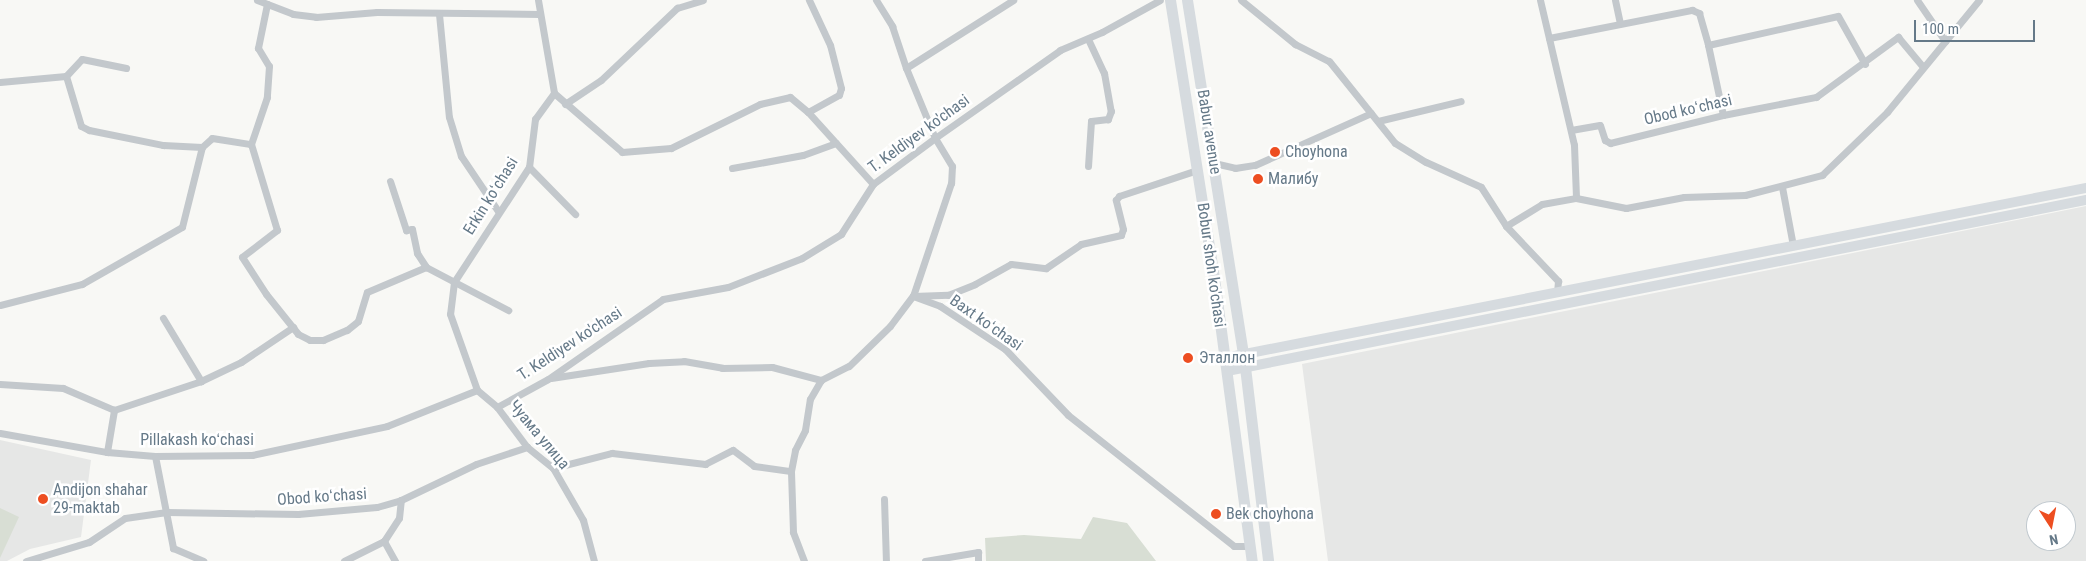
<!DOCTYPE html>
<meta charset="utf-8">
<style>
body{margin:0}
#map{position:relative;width:2086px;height:561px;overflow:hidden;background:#f8f8f5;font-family:"Roboto Condensed",sans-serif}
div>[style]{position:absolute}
.built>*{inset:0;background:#e6e7e6}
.green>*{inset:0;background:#d8ded4}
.street>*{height:7px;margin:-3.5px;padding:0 3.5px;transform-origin:3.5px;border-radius:3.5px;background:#c3c8cc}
.secondary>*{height:10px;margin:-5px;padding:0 5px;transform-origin:5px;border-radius:5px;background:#d6dbdf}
.primary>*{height:11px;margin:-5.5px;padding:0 5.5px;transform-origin:5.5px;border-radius:5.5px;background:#d6dbdf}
.dots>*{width:14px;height:14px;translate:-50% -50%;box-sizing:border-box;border:2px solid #fff;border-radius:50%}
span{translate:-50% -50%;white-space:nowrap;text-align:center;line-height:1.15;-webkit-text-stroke:5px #fff;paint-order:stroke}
.street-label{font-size:16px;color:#657988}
.poi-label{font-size:16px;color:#657988}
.left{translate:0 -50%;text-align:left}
.north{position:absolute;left:2026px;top:501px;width:50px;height:50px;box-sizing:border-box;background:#fff;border:1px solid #c1c9cf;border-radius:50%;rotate:169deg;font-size:14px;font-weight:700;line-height:20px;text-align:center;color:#657988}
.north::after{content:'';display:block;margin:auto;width:18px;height:22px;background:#ed4e21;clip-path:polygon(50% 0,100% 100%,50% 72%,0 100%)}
.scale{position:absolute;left:1914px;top:20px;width:121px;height:22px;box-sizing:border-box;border:2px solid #657988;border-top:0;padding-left:6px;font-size:15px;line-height:18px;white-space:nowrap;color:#657988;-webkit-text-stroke:4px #fff;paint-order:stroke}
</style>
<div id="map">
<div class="built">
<div style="clip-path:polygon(evenodd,2086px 206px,2086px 561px,1328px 561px,1302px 364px,2086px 206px,2036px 511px,2066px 511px,2066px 541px,2036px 541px,2036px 511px)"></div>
<div style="clip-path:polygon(0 440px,91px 460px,81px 537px,30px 549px,7px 561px,0 561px)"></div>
</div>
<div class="green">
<div style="clip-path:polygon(0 508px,19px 517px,0 558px)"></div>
<div style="clip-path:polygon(1093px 517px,1127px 523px,1156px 561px,986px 561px,985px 538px,1024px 535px,1081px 539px)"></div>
</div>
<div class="street">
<div style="left:257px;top:0;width:39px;rotate:21deg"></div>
<div style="left:293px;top:14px;width:23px;rotate:7deg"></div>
<div style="left:316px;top:17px;width:61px;rotate:-4.7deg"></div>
<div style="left:377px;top:12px;width:162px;rotate:0.7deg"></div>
<div style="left:538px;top:0;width:94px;rotate:80.2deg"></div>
<div style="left:554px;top:93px;width:32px;rotate:126deg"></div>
<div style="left:535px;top:119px;width:48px;rotate:97.1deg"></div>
<div style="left:529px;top:167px;width:137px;rotate:123.1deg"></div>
<div style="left:454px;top:282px;width:32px;rotate:97deg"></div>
<div style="left:450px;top:314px;width:81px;rotate:70.4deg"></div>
<div style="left:477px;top:390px;width:26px;rotate:40deg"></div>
<div style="left:497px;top:407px;width:50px;rotate:53.1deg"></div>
<div style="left:527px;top:447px;width:33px;rotate:39deg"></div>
<div style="left:553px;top:468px;width:60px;rotate:60deg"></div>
<div style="left:583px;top:520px;width:42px;rotate:75deg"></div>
<div style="left:876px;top:0;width:31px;rotate:58deg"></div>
<div style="left:892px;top:26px;width:44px;rotate:71.6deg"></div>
<div style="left:906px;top:68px;width:127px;rotate:-32.4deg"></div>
<div style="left:1241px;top:0;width:70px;rotate:39.2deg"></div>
<div style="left:1295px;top:44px;width:38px;rotate:27deg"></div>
<div style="left:1329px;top:61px;width:105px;rotate:51.2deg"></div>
<div style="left:1395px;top:143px;width:36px;rotate:32deg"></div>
<div style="left:1426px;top:162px;width:60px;rotate:24.4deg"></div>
<div style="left:1481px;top:187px;width:46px;rotate:57.3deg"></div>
<div style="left:1506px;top:226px;width:76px;rotate:46.6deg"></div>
<div style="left:1558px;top:281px;width:12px;rotate:95deg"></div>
<div style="left:1540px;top:0;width:149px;rotate:76.8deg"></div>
<div style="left:1574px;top:145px;width:53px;rotate:87.8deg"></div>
<div style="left:1615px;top:0;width:24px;rotate:78deg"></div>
<div style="left:1917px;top:0;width:50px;rotate:55.7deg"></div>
<div style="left:267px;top:4px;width:45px;rotate:101.6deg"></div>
<div style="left:258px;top:48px;width:21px;rotate:59deg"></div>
<div style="left:269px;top:66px;width:31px;rotate:94deg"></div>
<div style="left:267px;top:97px;width:50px;rotate:108.8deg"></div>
<div style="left:251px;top:144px;width:90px;rotate:73.2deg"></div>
<div style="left:277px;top:230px;width:44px;rotate:142.4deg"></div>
<div style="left:242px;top:257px;width:44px;rotate:57deg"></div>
<div style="left:266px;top:294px;width:51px;rotate:51.3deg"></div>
<div style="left:298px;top:334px;width:13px;rotate:27deg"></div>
<div style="left:310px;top:340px;width:13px"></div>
<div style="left:323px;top:340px;width:26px;rotate:-23deg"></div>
<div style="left:347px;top:330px;width:14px;rotate:-39deg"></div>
<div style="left:358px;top:321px;width:30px;rotate:-73deg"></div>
<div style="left:367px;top:292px;width:64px;rotate:-23deg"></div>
<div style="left:426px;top:267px;width:93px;rotate:27.7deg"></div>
<div style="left:439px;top:14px;width:103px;rotate:84.5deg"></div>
<div style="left:449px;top:117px;width:41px;rotate:72.9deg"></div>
<div style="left:461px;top:156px;width:66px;rotate:56.1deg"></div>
<div style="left:1549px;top:38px;width:146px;rotate:-11.1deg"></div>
<div style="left:1692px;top:10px;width:8px;rotate:23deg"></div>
<div style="left:1699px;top:13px;width:33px;rotate:74deg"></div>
<div style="left:1088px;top:39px;width:38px;rotate:65deg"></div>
<div style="left:1104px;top:73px;width:39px;rotate:80deg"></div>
<div style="left:1111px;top:111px;width:9px;rotate:111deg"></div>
<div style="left:1108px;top:119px;width:17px;rotate:173deg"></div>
<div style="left:1091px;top:121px;width:45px;rotate:93.8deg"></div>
<div style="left:906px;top:68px;width:76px;rotate:67.5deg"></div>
<div style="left:935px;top:138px;width:33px;rotate:59deg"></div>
<div style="left:952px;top:166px;width:17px;rotate:93deg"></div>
<div style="left:951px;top:183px;width:119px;rotate:108.6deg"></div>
<div style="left:913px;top:296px;width:29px;rotate:20deg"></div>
<div style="left:940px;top:306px;width:78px;rotate:33.5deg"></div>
<div style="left:1005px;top:349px;width:91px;rotate:46.3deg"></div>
<div style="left:1068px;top:415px;width:211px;rotate:38.3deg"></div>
<div style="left:1234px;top:546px;width:16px"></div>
<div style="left:66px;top:76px;width:23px;rotate:-47deg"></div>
<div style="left:82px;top:59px;width:45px;rotate:11.6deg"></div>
<div style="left:0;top:82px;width:66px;rotate:-5.2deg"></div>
<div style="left:66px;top:76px;width:52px;rotate:73.3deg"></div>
<div style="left:81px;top:126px;width:9px;rotate:27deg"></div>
<div style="left:89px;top:130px;width:76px;rotate:11.5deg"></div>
<div style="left:163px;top:145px;width:39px;rotate:3deg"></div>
<div style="left:554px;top:93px;width:90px;rotate:40.9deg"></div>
<div style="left:622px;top:152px;width:49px;rotate:-4.7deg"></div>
<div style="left:671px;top:148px;width:99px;rotate:-26.3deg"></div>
<div style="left:760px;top:104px;width:31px;rotate:-13deg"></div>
<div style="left:790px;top:97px;width:23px;rotate:40deg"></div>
<div style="left:808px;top:112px;width:97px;rotate:47.9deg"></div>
<div style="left:565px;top:104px;width:43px;rotate:-33.7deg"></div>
<div style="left:601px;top:80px;width:105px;rotate:-43.5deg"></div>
<div style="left:677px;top:8px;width:27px;rotate:-17deg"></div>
<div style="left:808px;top:112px;width:35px;rotate:-29deg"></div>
<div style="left:839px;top:95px;width:7px;rotate:-74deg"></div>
<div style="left:841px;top:88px;width:44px;rotate:-104.3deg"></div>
<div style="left:830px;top:45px;width:50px;rotate:-115deg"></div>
<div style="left:1723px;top:115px;width:72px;rotate:-102.1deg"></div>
<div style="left:1708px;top:45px;width:133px;rotate:-12.6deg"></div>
<div style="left:1838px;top:16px;width:55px;rotate:60.6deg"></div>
<div style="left:1378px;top:121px;width:85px;rotate:-13.5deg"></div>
<div style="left:1571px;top:130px;width:29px;rotate:-10deg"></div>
<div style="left:1600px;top:125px;width:16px;rotate:72deg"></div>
<div style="left:1605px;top:140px;width:6px;rotate:31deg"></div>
<div style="left:1610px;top:143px;width:116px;rotate:-13.9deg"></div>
<div style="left:1723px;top:115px;width:95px;rotate:-11deg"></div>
<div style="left:1816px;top:97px;width:102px;rotate:-36.2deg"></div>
<div style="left:1898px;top:37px;width:39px;rotate:50deg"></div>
<div style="left:1214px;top:163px;width:22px;rotate:13deg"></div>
<div style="left:1235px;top:168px;width:20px;rotate:-9deg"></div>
<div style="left:1255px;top:165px;width:127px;rotate:-24.1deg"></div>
<div style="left:529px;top:167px;width:66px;rotate:45.6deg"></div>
<div style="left:732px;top:168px;width:72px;rotate:-10.4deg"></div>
<div style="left:803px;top:155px;width:35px;rotate:-20deg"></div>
<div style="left:390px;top:181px;width:52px;rotate:71.9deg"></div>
<div style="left:406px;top:230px;width:6px;rotate:-9deg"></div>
<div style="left:412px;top:229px;width:25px;rotate:78deg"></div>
<div style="left:417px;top:253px;width:17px;rotate:57deg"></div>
<div style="left:1782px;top:187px;width:60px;rotate:79.4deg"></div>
<div style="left:1506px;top:226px;width:42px;rotate:-31.4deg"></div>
<div style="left:1542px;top:204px;width:35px;rotate:-10deg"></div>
<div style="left:1576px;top:198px;width:51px;rotate:11.3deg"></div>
<div style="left:1626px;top:208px;width:59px;rotate:-10.7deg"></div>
<div style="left:1684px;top:197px;width:61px;rotate:-1.9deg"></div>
<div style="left:1745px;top:195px;width:80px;rotate:-14.6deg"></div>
<div style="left:1822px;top:175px;width:91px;rotate:-44.1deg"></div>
<div style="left:1887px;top:112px;width:145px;rotate:-50.6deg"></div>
<div style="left:0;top:305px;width:85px;rotate:-14.4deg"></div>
<div style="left:82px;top:284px;width:115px;rotate:-29.7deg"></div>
<div style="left:182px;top:227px;width:82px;rotate:-76deg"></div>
<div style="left:202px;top:147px;width:13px;rotate:-42deg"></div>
<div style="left:212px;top:138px;width:39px;rotate:9deg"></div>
<div style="left:163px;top:318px;width:74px;rotate:58.9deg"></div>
<div style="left:551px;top:378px;width:99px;rotate:-8.7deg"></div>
<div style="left:649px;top:363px;width:35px;rotate:-3deg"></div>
<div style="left:684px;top:361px;width:39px;rotate:10deg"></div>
<div style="left:722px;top:368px;width:50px;rotate:-1.1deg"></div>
<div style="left:772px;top:367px;width:51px;rotate:14.9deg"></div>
<div style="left:0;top:384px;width:63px;rotate:3.6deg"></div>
<div style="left:63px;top:388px;width:56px;rotate:23.3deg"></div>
<div style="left:497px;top:407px;width:58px;rotate:-28.8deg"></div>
<div style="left:548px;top:379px;width:140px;rotate:-34.8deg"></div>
<div style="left:663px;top:299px;width:66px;rotate:-10.5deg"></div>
<div style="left:728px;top:287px;width:79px;rotate:-21.4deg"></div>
<div style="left:802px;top:258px;width:46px;rotate:-31.6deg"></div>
<div style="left:841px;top:234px;width:59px;rotate:-57.4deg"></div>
<div style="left:873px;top:184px;width:77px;rotate:-36.6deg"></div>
<div style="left:935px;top:138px;width:153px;rotate:-35.1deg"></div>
<div style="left:1060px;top:50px;width:46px;rotate:-23.2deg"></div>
<div style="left:1102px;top:32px;width:66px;rotate:-28.9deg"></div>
<div style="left:0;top:433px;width:109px;rotate:10.1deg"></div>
<div style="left:107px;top:452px;width:48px;rotate:4.8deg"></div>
<div style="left:155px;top:456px;width:97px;rotate:-0.6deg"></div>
<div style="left:252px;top:455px;width:138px;rotate:-12.1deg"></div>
<div style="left:387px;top:426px;width:97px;rotate:-21.8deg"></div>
<div style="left:107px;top:452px;width:43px;rotate:-80.5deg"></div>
<div style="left:114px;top:410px;width:92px;rotate:-18.4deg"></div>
<div style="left:201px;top:381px;width:44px;rotate:-25.4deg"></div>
<div style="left:241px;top:362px;width:63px;rotate:-33.9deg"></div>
<div style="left:155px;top:456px;width:94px;rotate:78.9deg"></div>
<div style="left:173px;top:548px;width:33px;rotate:23deg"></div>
<div style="left:553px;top:468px;width:61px;rotate:-14.3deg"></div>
<div style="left:612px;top:453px;width:94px;rotate:6.7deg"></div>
<div style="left:705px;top:464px;width:31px;rotate:-27deg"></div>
<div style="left:733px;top:450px;width:26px;rotate:37deg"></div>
<div style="left:754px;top:466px;width:37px;rotate:8deg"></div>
<div style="left:884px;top:499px;width:62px;rotate:88.2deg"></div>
<div style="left:26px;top:561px;width:66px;rotate:-16.8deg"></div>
<div style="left:89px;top:542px;width:43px;rotate:-33.7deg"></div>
<div style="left:125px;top:518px;width:42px;rotate:-8.1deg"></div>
<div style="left:167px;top:512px;width:131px;rotate:0.9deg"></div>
<div style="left:298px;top:514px;width:79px;rotate:-5.1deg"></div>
<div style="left:377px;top:507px;width:25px;rotate:-16deg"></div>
<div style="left:401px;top:500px;width:83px;rotate:-25.6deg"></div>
<div style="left:476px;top:464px;width:54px;rotate:-18.4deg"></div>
<div style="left:344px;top:561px;width:45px;rotate:-26.6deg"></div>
<div style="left:395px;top:561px;width:23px;rotate:-119deg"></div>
<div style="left:384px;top:541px;width:27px;rotate:-57deg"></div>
<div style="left:399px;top:518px;width:18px;rotate:-84deg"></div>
<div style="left:804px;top:561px;width:31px;rotate:-111deg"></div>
<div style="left:793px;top:532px;width:61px;rotate:-91.9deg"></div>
<div style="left:791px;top:471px;width:21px;rotate:-79deg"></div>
<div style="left:795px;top:450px;width:22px;rotate:-63deg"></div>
<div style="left:805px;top:430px;width:31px;rotate:-81deg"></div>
<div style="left:810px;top:399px;width:22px;rotate:-60deg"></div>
<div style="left:821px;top:380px;width:31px;rotate:-27deg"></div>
<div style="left:849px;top:366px;width:57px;rotate:-44.3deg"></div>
<div style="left:890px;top:326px;width:38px;rotate:-53deg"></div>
<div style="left:913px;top:296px;width:35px;rotate:-2deg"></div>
<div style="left:948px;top:295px;width:29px;rotate:-22deg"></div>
<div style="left:975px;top:284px;width:41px;rotate:-29.1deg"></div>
<div style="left:1011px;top:264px;width:35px;rotate:7deg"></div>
<div style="left:1046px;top:268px;width:42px;rotate:-34.4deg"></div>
<div style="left:1081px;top:244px;width:41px;rotate:-12.7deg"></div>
<div style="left:1121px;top:235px;width:6px;rotate:-72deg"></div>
<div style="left:1123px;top:229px;width:30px;rotate:-104deg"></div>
<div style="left:1116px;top:200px;width:5px;rotate:-53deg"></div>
<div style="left:1119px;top:196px;width:82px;rotate:-18.4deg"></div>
<div style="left:925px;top:561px;width:54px;rotate:-9.6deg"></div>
<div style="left:978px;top:552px;width:9px;rotate:90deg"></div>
</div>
<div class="secondary">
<div style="left:1225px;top:358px;width:878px;rotate:-11.17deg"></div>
<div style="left:1227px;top:371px;width:876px;rotate:-11.26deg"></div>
</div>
<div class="primary">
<div style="left:1170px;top:0;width:281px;rotate:81deg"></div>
<div style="left:1214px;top:278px;width:286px;rotate:82.4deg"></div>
<div style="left:1187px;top:0;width:372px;rotate:81deg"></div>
<div style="left:1245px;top:367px;width:195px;rotate:83.2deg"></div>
</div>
<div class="dots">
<div style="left:1275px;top:152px;background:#ed4e21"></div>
<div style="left:1258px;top:179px;background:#ed4e21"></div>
<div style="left:1188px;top:358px;background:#ed4e21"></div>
<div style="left:43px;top:499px;background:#ed4e21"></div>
<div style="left:1216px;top:514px;background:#ed4e21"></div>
</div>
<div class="street-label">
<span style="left:1688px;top:110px;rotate:-13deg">Obod koʻchasi</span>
<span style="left:1209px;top:132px;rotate:81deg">Babur avenue</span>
<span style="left:919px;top:134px;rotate:-36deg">T. Keldiyev ko'chasi</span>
<span style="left:491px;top:196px;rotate:-58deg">Erkin koʻchasi</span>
<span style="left:1211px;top:265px;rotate:82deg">Bobur shoh ko'chasi</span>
<span style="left:986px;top:323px;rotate:35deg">Baxt koʻchasi</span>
<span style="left:570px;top:344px;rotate:-33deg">T. Keldiyev ko'chasi</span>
<span style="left:539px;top:435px;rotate:50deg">Чуама улица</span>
<span style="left:197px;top:440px">Pillakash koʻchasi</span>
<span style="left:322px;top:497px;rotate:-4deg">Obod koʻchasi</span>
</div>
<div class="poi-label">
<span class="left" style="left:1285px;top:152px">Choyhona</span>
<span class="left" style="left:1268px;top:179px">Малибу</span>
<span class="left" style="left:1199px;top:358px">Эталлон</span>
<span class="left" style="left:53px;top:499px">Andijon shahar<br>29-maktab</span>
<span class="left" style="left:1226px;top:514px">Bek choyhona</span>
</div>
<div class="north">N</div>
<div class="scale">100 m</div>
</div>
